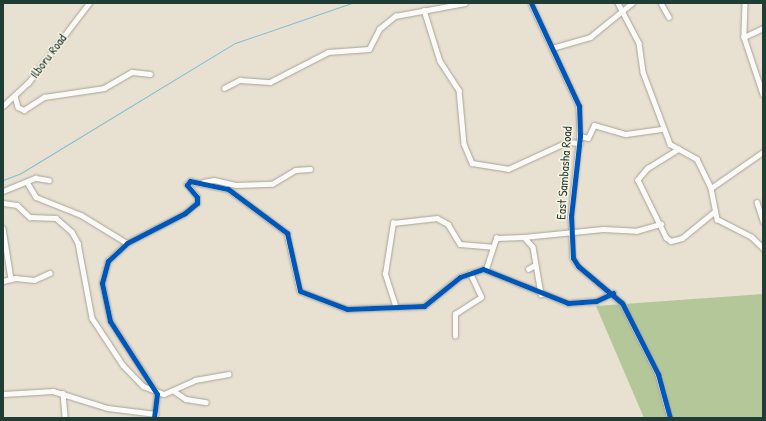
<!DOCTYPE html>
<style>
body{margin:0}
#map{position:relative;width:766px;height:421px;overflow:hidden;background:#e8e0d0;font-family:"Patrick Hand",sans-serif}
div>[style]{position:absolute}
.forest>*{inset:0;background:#b3c798}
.stream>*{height:1px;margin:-0.5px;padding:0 0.5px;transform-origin:0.5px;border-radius:0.5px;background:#81bed2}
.roads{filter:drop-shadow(0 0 1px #a4a499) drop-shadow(0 0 1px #a4a499)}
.minor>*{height:4.5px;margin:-2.25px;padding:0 2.25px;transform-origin:2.25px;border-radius:2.25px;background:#fcfaf8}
.cycleway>*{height:5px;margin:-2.5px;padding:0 2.5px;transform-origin:2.5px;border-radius:2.5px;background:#0057b8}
span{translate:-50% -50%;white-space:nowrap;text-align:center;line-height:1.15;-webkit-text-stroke:3px #fcf5e5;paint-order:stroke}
.street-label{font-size:13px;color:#1f3d34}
.frame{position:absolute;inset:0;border:4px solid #1f3d34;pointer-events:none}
</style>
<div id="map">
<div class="forest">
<div style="clip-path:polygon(763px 294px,763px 418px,644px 418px,596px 306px)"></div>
</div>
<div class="stream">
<div style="left:3px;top:180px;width:19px;rotate:-21deg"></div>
<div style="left:21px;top:173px;width:250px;rotate:-31.3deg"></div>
<div style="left:235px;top:43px;width:124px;rotate:-18.9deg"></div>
</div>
<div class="roads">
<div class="minor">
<div style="left:531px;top:3px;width:114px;rotate:65deg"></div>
<div style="left:579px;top:106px;width:30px;rotate:88deg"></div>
<div style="left:580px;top:136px;width:81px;rotate:96.4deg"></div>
<div style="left:571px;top:216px;width:42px;rotate:87.3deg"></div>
<div style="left:573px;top:258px;width:9px;rotate:58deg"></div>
<div style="left:578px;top:266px;width:57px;rotate:40.1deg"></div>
<div style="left:622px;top:303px;width:80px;rotate:63.1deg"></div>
<div style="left:658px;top:374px;width:46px;rotate:74.7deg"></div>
<div style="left:618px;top:3px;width:45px;rotate:62.3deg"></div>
<div style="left:639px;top:43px;width:29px;rotate:82deg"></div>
<div style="left:643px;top:72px;width:77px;rotate:69.4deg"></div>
<div style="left:670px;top:144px;width:31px;rotate:29deg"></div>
<div style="left:697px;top:159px;width:32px;rotate:64deg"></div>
<div style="left:711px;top:188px;width:32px;rotate:79deg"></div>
<div style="left:717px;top:219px;width:39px;rotate:27deg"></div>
<div style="left:752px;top:237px;width:16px;rotate:45deg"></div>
<div style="left:661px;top:3px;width:16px;rotate:60deg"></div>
<div style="left:745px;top:3px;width:34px;rotate:92deg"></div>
<div style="left:744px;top:37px;width:60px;rotate:71.6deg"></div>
<div style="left:424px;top:10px;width:53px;rotate:72.6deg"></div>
<div style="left:440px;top:61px;width:35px;rotate:57deg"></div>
<div style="left:459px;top:90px;width:54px;rotate:84.7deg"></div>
<div style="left:464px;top:144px;width:21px;rotate:67deg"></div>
<div style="left:472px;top:163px;width:36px;rotate:9deg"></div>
<div style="left:508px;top:169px;width:65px;rotate:-24.6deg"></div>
<div style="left:567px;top:142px;width:13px;rotate:4deg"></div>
<div style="left:744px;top:37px;width:21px;rotate:-25deg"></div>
<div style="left:552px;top:48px;width:40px;rotate:-16deg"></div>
<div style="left:590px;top:37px;width:54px;rotate:-39deg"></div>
<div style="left:224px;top:88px;width:18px;rotate:-27deg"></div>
<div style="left:240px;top:80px;width:30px;rotate:4deg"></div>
<div style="left:270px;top:82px;width:65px;rotate:-27.3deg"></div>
<div style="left:328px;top:52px;width:41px;rotate:-4.2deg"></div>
<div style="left:369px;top:49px;width:22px;rotate:-63deg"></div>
<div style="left:379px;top:29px;width:21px;rotate:-39deg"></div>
<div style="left:395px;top:16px;width:71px;rotate:-10.5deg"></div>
<div style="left:15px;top:96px;width:11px;rotate:75deg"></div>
<div style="left:18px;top:107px;width:7px;rotate:27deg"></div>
<div style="left:24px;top:110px;width:24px;rotate:-33deg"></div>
<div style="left:44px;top:97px;width:61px;rotate:-8.5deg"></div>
<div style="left:104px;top:88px;width:32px;rotate:-30deg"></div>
<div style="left:132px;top:72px;width:18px;rotate:6deg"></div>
<div style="left:3px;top:106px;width:34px;rotate:-43deg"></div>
<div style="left:28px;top:83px;width:101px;rotate:-52.7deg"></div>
<div style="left:580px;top:136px;width:8px;rotate:14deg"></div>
<div style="left:588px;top:138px;width:14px;rotate:-65deg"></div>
<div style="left:594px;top:125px;width:33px;rotate:16deg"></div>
<div style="left:626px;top:134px;width:37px;rotate:-8deg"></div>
<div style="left:679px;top:149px;width:36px;rotate:148deg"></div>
<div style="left:648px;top:168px;width:16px;rotate:130deg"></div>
<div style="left:638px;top:180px;width:64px;rotate:63.8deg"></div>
<div style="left:666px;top:237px;width:6px;rotate:39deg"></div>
<div style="left:671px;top:241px;width:11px;rotate:-15deg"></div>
<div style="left:682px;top:238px;width:41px;rotate:-39.1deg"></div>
<div style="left:27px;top:182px;width:17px;rotate:59deg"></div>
<div style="left:36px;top:197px;width:48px;rotate:21.8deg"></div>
<div style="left:81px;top:215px;width:54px;rotate:31.3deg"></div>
<div style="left:203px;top:182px;width:11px;rotate:-10deg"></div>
<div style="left:214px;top:180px;width:22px;rotate:13deg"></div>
<div style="left:235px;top:185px;width:37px;rotate:-2deg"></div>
<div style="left:272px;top:184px;width:27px;rotate:-31deg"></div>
<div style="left:295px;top:170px;width:15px;rotate:-4deg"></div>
<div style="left:711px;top:188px;width:63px;rotate:-34.7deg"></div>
<div style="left:3px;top:191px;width:35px;rotate:-22deg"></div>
<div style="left:36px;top:178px;width:13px;rotate:9deg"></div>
<div style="left:757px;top:202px;width:20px;rotate:72deg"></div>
<div style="left:3px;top:203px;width:14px;rotate:8deg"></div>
<div style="left:17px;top:205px;width:18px;rotate:43deg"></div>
<div style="left:30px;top:217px;width:26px;rotate:2deg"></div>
<div style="left:56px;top:218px;width:21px;rotate:41deg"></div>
<div style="left:72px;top:232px;width:13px;rotate:61deg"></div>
<div style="left:78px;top:243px;width:76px;rotate:79.4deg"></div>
<div style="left:92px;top:318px;width:56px;rotate:56.6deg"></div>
<div style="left:123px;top:365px;width:29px;rotate:46deg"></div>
<div style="left:143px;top:386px;width:22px;rotate:21deg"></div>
<div style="left:164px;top:394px;width:34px;rotate:-24deg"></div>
<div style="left:195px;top:380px;width:34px;rotate:-10deg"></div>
<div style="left:3px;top:228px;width:52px;rotate:81.1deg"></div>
<div style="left:524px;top:237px;width:79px;rotate:-5.8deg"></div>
<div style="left:603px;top:229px;width:33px;rotate:3deg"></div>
<div style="left:636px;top:231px;width:26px;rotate:-16deg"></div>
<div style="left:486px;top:269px;width:33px;rotate:-72deg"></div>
<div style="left:496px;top:238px;width:28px;rotate:-2deg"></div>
<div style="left:524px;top:237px;width:13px;rotate:48deg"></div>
<div style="left:533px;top:247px;width:48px;rotate:80.3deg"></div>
<div style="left:528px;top:269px;width:8px;rotate:-30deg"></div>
<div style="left:3px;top:281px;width:12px;rotate:-14deg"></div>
<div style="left:15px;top:278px;width:19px;rotate:6deg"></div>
<div style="left:34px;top:280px;width:17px;rotate:-24deg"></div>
<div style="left:395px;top:305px;width:33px;rotate:-108deg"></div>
<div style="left:385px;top:274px;width:52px;rotate:-81.1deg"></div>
<div style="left:393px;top:223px;width:44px;rotate:-6.5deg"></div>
<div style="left:437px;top:218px;width:13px;rotate:29deg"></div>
<div style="left:448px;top:224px;width:23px;rotate:59deg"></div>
<div style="left:460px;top:244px;width:32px;rotate:5deg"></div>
<div style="left:455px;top:336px;width:22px;rotate:-90deg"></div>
<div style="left:455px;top:314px;width:31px;rotate:-33deg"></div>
<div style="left:481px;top:297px;width:26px;rotate:-115deg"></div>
<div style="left:174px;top:391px;width:14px;rotate:34deg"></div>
<div style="left:186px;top:399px;width:20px;rotate:9deg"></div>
<div style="left:63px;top:393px;width:25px;rotate:85deg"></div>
<div style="left:3px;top:394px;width:50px;rotate:-3.4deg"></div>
<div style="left:53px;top:391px;width:58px;rotate:17.2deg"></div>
<div style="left:108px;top:408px;width:48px;rotate:7.1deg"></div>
<div style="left:154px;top:418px;width:24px;rotate:-83deg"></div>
<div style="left:157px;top:394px;width:87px;rotate:-122.8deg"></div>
<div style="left:110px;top:321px;width:39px;rotate:-102deg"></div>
<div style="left:102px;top:283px;width:23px;rotate:-75deg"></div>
<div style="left:108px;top:261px;width:26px;rotate:-43deg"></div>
<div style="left:127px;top:243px;width:65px;rotate:-27.3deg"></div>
<div style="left:185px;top:213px;width:16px;rotate:-40deg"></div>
<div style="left:197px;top:203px;width:6px;rotate:-90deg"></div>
<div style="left:197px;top:197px;width:16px;rotate:-130deg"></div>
<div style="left:187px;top:185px;width:5px;rotate:-53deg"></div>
<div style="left:190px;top:181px;width:39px;rotate:12deg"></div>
<div style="left:228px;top:189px;width:74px;rotate:36.7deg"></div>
<div style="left:287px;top:233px;width:59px;rotate:77.4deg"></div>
<div style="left:300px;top:291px;width:50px;rotate:21deg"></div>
<div style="left:347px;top:309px;width:77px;rotate:-2.2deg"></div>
<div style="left:424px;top:306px;width:46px;rotate:-38.9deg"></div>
<div style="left:460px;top:277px;width:24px;rotate:-19deg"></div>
<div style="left:483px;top:269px;width:92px;rotate:21.8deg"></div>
<div style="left:568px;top:303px;width:28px;rotate:-4deg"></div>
<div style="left:596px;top:301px;width:19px;rotate:-25deg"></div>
</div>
</div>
<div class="cycleway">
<div style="left:531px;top:3px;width:114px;rotate:65deg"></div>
<div style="left:579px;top:106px;width:30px;rotate:88deg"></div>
<div style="left:580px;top:136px;width:81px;rotate:96.4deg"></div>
<div style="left:571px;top:216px;width:42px;rotate:87.3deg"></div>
<div style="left:573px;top:258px;width:9px;rotate:58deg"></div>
<div style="left:578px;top:266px;width:57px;rotate:40.1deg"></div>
<div style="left:622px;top:303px;width:80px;rotate:63.1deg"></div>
<div style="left:658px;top:374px;width:46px;rotate:74.7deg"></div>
<div style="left:154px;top:418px;width:24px;rotate:-83deg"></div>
<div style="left:157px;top:394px;width:87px;rotate:-122.8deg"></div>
<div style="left:110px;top:321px;width:39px;rotate:-102deg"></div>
<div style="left:102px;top:283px;width:23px;rotate:-75deg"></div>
<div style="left:108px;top:261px;width:26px;rotate:-43deg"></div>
<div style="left:127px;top:243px;width:65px;rotate:-27.3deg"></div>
<div style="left:185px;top:213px;width:16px;rotate:-40deg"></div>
<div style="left:197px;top:203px;width:6px;rotate:-90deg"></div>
<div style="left:197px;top:197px;width:16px;rotate:-130deg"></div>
<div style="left:187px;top:185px;width:5px;rotate:-53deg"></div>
<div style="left:190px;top:181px;width:39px;rotate:12deg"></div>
<div style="left:228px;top:189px;width:74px;rotate:36.7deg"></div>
<div style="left:287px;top:233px;width:59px;rotate:77.4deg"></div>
<div style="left:300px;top:291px;width:50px;rotate:21deg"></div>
<div style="left:347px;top:309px;width:77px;rotate:-2.2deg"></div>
<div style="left:424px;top:306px;width:46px;rotate:-38.9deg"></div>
<div style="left:460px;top:277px;width:24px;rotate:-19deg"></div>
<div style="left:483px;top:269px;width:92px;rotate:21.8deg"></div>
<div style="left:568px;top:303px;width:28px;rotate:-4deg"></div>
<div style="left:596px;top:301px;width:19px;rotate:-25deg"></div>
</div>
<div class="street-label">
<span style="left:48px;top:56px;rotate:-53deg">Ilboru Road</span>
<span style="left:564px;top:173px;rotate:-86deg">East Sambasha Road</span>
</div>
<div class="frame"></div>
</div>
